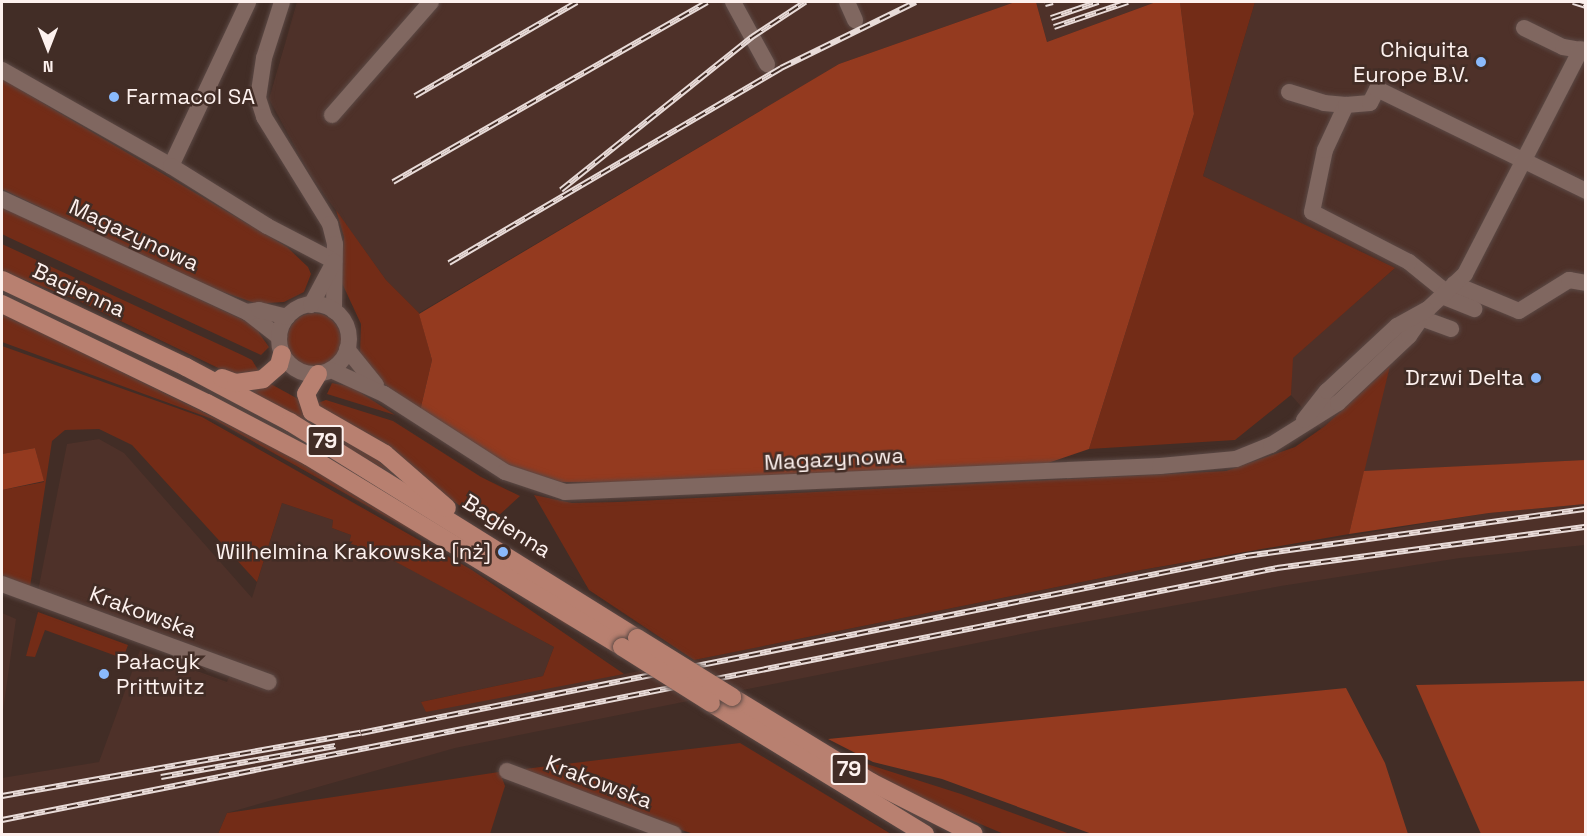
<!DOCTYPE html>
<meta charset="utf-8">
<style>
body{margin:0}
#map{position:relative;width:1587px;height:836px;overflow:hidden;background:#422d26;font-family:"Space Grotesk",sans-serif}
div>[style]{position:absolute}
.built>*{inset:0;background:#4e3129}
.green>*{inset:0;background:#732c17}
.round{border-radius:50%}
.forest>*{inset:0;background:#943a1f}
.roads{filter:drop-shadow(0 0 2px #5b4945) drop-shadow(0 0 2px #5b4945)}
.minor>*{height:16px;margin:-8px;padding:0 8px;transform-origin:8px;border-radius:8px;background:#806760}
.minor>.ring{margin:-8px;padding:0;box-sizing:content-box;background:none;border:16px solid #806760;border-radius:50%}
.major>*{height:18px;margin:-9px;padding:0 9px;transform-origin:9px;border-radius:9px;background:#b88070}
.rail>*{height:6px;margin-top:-3px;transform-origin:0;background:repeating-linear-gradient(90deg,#422d26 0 11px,#e8dbd8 0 22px);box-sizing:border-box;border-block:2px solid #e8dbd8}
.bridges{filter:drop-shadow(0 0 2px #5b4945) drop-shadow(0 0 2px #5b4945)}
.major-bridge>*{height:18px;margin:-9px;padding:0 9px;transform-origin:9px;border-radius:9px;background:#b88070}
.dots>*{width:16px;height:16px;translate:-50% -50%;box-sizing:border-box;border:3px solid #422d26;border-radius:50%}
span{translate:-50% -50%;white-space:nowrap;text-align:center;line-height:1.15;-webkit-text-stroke:5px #422d26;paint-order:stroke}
.shield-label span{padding:2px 4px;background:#422d26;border:2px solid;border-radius:4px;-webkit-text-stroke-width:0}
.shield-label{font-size:21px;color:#fdf1ee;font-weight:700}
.poi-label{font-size:22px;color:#fdf1ee}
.right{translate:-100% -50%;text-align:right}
.left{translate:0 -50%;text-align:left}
.street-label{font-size:22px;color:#fdf1ee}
.frame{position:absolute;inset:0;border:3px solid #fdf1ee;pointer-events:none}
.north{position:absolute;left:18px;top:18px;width:60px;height:60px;-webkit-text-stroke:4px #422d26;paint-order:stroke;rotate:180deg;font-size:16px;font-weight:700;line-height:24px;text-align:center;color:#fdf1ee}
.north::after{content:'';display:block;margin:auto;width:21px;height:27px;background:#fdf1ee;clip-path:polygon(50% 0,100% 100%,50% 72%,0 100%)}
</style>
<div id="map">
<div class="built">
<div style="clip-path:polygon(297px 2px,1015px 2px,839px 64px,419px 313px,386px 280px,311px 176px,269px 99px)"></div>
<div style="clip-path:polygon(1036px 2px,1156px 2px,1047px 42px)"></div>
<div style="clip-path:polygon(1255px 2px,1585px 2px,1585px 460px,1359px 472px,1291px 395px,1292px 358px,1394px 269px,1203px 176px)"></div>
<div style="clip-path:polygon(99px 439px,124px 453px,252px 598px,282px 503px,333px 520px,332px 528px,351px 535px,349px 543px,385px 555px,554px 647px,543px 676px,421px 702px,424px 707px,624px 674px,1141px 570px,1489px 513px,1585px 504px,1585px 545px,1460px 558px,1281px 586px,1051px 628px,455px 748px,227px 813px,218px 834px,2px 834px,2px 778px,99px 762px,140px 650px,227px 682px,235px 663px,38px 591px,67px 444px)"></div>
<div style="clip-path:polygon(2px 613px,16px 619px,2px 718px)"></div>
</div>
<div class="green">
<div style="clip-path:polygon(1180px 2px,1255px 2px,1203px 176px,1395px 268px,1293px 358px,1291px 395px,1235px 440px,1089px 449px,1194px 114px)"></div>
<div style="clip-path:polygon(2px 79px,287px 247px,308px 267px,311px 274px,304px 292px,284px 302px,268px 303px,266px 307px,206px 286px,2px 189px)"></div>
<div style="clip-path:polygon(2px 206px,260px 328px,259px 333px,269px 347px,261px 355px,10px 238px,2px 234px)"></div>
<div style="clip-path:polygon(336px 210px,386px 280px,419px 313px,432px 360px,420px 411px,383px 383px,360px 353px,361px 324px,341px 281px,344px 237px)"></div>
<div style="clip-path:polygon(2px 244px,242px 355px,252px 360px,261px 375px,239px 378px,77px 300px,2px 271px)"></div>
<div style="clip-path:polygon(2px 313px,284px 452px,411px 524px,595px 637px,565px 624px,504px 583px,215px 420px,2px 342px)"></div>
<div class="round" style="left:287px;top:313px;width:54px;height:54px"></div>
<div style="clip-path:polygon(2px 346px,202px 417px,472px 570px,624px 674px,426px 712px,421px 702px,543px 676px,554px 647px,385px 556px,349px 543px,351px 535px,332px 528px,333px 520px,282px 503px,257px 582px,132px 445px,99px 429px,65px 430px,52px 441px,30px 587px,2px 577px,2px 490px,44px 482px,35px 448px,2px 454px)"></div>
<div style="clip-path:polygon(1390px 366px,1349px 534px,1141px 570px,694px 660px,589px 590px,534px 495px,572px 503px,618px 502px,1226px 471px,1295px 447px,1325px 426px)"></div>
<div style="clip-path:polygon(269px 383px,300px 400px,400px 478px,250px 391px)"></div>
<div style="clip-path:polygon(332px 383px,352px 387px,395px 415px,327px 394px)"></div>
<div style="clip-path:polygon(326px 400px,393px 421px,481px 477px,520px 496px,495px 519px,496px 531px,315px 404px)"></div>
<div style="clip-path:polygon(38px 612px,128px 645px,121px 664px,117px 663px,119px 657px,45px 630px,35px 657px,26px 656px)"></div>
<div style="clip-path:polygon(740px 743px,891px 834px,694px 834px,500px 772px,505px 786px,490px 834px,218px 834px,227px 813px,499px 772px)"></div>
<div style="clip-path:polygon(851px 759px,961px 794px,1070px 834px,1004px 834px,935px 805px,849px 762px)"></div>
</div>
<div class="forest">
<div style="clip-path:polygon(1015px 2px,1036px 2px,1047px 42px,1156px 2px,1180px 2px,1194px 114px,1089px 449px,1048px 463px,630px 483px,561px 482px,507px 465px,420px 411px,432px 360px,419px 314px,839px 64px)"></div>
<div style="clip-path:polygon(35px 448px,44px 481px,2px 490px,2px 454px)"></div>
<div style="clip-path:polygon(1585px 460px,1585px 504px,1489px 513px,1349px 534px,1364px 471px)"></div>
<div style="clip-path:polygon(1585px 681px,1585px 834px,1481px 834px,1416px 685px)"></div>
<div style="clip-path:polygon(1346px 688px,1385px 763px,1408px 834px,1092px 834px,942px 779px,873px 762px,828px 739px)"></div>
</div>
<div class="roads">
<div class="minor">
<div style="left:282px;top:2px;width:59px;rotate:107.8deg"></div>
<div style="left:264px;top:58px;width:40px;rotate:98.5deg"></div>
<div style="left:258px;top:98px;width:20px;rotate:72deg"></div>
<div style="left:264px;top:117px;width:126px;rotate:58.3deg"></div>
<div style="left:330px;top:224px;width:21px;rotate:76deg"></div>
<div style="left:335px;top:244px;width:67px;rotate:90.9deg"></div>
<div style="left:733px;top:2px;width:71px;rotate:61.3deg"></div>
<div style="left:847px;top:2px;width:20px;rotate:66deg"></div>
<div style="left:1524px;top:28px;width:43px;rotate:26deg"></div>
<div style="left:1563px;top:47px;width:23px;rotate:10deg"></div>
<div style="left:2px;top:70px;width:194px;rotate:29.6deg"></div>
<div style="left:171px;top:166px;width:181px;rotate:-64.8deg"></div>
<div style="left:1289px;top:92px;width:37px;rotate:17deg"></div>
<div style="left:1324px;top:103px;width:22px;rotate:5deg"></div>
<div style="left:332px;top:115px;width:150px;rotate:-48.8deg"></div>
<div style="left:171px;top:166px;width:113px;rotate:32deg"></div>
<div style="left:267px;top:226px;width:76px;rotate:27.6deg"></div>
<div style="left:2px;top:199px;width:270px;rotate:24.8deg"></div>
<div style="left:247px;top:312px;width:41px;rotate:38deg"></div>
<div style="left:1454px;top:284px;width:70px;rotate:22.6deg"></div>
<div style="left:1519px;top:311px;width:59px;rotate:-31.8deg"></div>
<div style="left:1569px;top:280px;width:17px;rotate:10deg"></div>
<div style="left:1446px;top:292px;width:48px;rotate:-141deg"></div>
<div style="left:1409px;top:262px;width:109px;rotate:-152.7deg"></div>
<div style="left:1312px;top:212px;width:63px;rotate:-78.2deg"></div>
<div style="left:1325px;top:150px;width:50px;rotate:-65deg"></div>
<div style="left:1346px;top:105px;width:24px;rotate:-5deg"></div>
<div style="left:1370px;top:103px;width:16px;rotate:-63deg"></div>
<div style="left:1377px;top:89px;width:233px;rotate:26deg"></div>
<div style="left:1442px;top:296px;width:35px;rotate:22deg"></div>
<div class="ring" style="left:279px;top:304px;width:54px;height:54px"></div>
<div style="left:311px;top:305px;width:49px;rotate:-61.9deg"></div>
<div style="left:247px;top:312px;width:12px;rotate:-9deg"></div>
<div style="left:259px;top:310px;width:29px;rotate:14deg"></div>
<div style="left:1421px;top:318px;width:32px;rotate:20deg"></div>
<div style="left:347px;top:349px;width:46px;rotate:51.1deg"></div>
<div style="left:331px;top:370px;width:58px;rotate:24.4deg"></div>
<div style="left:384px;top:394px;width:144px;rotate:32.8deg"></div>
<div style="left:505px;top:472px;width:63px;rotate:18.4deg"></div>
<div style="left:565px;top:492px;width:596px;rotate:-2.5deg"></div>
<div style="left:1160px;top:466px;width:76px;rotate:-5.3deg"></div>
<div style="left:1236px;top:459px;width:38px;rotate:-22deg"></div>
<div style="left:1271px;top:445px;width:79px;rotate:-32.1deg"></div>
<div style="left:1338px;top:403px;width:98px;rotate:-43.3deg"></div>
<div style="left:1409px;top:336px;width:33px;rotate:-55deg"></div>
<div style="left:1428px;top:309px;width:51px;rotate:-43.4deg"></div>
<div style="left:1465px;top:274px;width:253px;rotate:-62.7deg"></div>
<div style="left:1304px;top:420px;width:37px;rotate:-52deg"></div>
<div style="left:1327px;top:391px;width:96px;rotate:-42.9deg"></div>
<div style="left:1397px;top:326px;width:33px;rotate:-29deg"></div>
<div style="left:2px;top:584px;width:284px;rotate:20.2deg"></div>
<div style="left:507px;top:771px;width:178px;rotate:20.7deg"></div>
</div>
<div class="major">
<div style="left:2px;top:280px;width:204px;rotate:25.3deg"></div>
<div style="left:186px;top:367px;width:118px;rotate:27.9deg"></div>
<div style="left:290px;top:422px;width:409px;rotate:31.9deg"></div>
<div style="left:2px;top:304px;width:228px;rotate:25.8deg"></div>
<div style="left:207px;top:403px;width:114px;rotate:27.7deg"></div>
<div style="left:308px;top:456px;width:368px;rotate:31.3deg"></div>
<div style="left:318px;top:374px;width:23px;rotate:121deg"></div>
<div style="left:306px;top:394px;width:19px;rotate:72deg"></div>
<div style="left:312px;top:412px;width:84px;rotate:29.9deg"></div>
<div style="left:385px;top:454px;width:82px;rotate:41.1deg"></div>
<div style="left:222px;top:378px;width:15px;rotate:20deg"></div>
<div style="left:236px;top:383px;width:27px;rotate:-8deg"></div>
<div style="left:263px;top:379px;width:21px;rotate:-41deg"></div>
<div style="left:279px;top:365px;width:11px;rotate:-75deg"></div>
<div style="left:732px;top:697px;width:163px;rotate:31.4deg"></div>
<div style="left:871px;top:782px;width:115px;rotate:26.8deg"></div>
<div style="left:711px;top:703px;width:251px;rotate:31.5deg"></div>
</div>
</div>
<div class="rail">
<div style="left:1573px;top:2px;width:14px;rotate:17deg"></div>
<div style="left:1045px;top:4px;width:8px;rotate:-14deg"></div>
<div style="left:1051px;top:18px;width:50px;rotate:-18.8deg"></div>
<div style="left:1054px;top:27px;width:78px;rotate:-18.7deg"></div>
<div style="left:415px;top:96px;width:187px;rotate:-30.1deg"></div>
<div style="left:393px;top:182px;width:362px;rotate:-29.8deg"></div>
<div style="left:561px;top:190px;width:245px;rotate:-38.7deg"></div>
<div style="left:752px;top:37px;width:64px;rotate:-33.4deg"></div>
<div style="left:449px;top:263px;width:385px;rotate:-30.4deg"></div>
<div style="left:781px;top:68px;width:150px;rotate:-26.1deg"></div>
<div style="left:161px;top:777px;width:177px;rotate:-10.1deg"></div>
<div style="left:2px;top:796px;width:364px;rotate:-10deg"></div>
<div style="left:361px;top:733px;width:903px;rotate:-11.31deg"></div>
<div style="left:1246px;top:556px;width:343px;rotate:-7.9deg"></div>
<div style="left:2px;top:820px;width:1300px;rotate:-11.18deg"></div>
<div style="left:1277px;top:568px;width:312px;rotate:-7.6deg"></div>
</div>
<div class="bridges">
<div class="major-bridge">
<div style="left:637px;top:638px;width:112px;rotate:31.8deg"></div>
<div style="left:622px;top:647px;width:105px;rotate:32.2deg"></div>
</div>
</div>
<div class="dots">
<div style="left:1481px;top:62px;background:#8abafc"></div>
<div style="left:114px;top:97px;background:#8abafc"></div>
<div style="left:1536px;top:378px;background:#8abafc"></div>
<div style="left:503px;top:552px;background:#8abafc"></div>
<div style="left:104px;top:674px;background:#8abafc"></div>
</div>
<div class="shield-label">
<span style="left:325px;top:441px">79</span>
<span style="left:849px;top:769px">79</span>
</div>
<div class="poi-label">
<span class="right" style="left:1469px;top:62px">Chiquita<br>Europe B.V.</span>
<span class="left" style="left:126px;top:97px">Farmacol SA</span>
<span class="right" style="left:1524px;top:378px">Drzwi Delta</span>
<span class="right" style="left:491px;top:552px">Wilhelmina Krakowska [nż]</span>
<span class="left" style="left:116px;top:674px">Pałacyk<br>Prittwitz</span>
</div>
<div class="street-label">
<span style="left:134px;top:235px;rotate:25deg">Magazynowa</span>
<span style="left:79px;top:290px;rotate:25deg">Bagienna</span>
<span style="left:834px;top:459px;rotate:-3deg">Magazynowa</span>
<span style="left:507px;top:526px;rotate:32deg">Bagienna</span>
<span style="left:143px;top:612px;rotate:20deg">Krakowska</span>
<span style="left:599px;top:782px;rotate:21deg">Krakowska</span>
</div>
<div class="frame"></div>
<div class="north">N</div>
</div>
